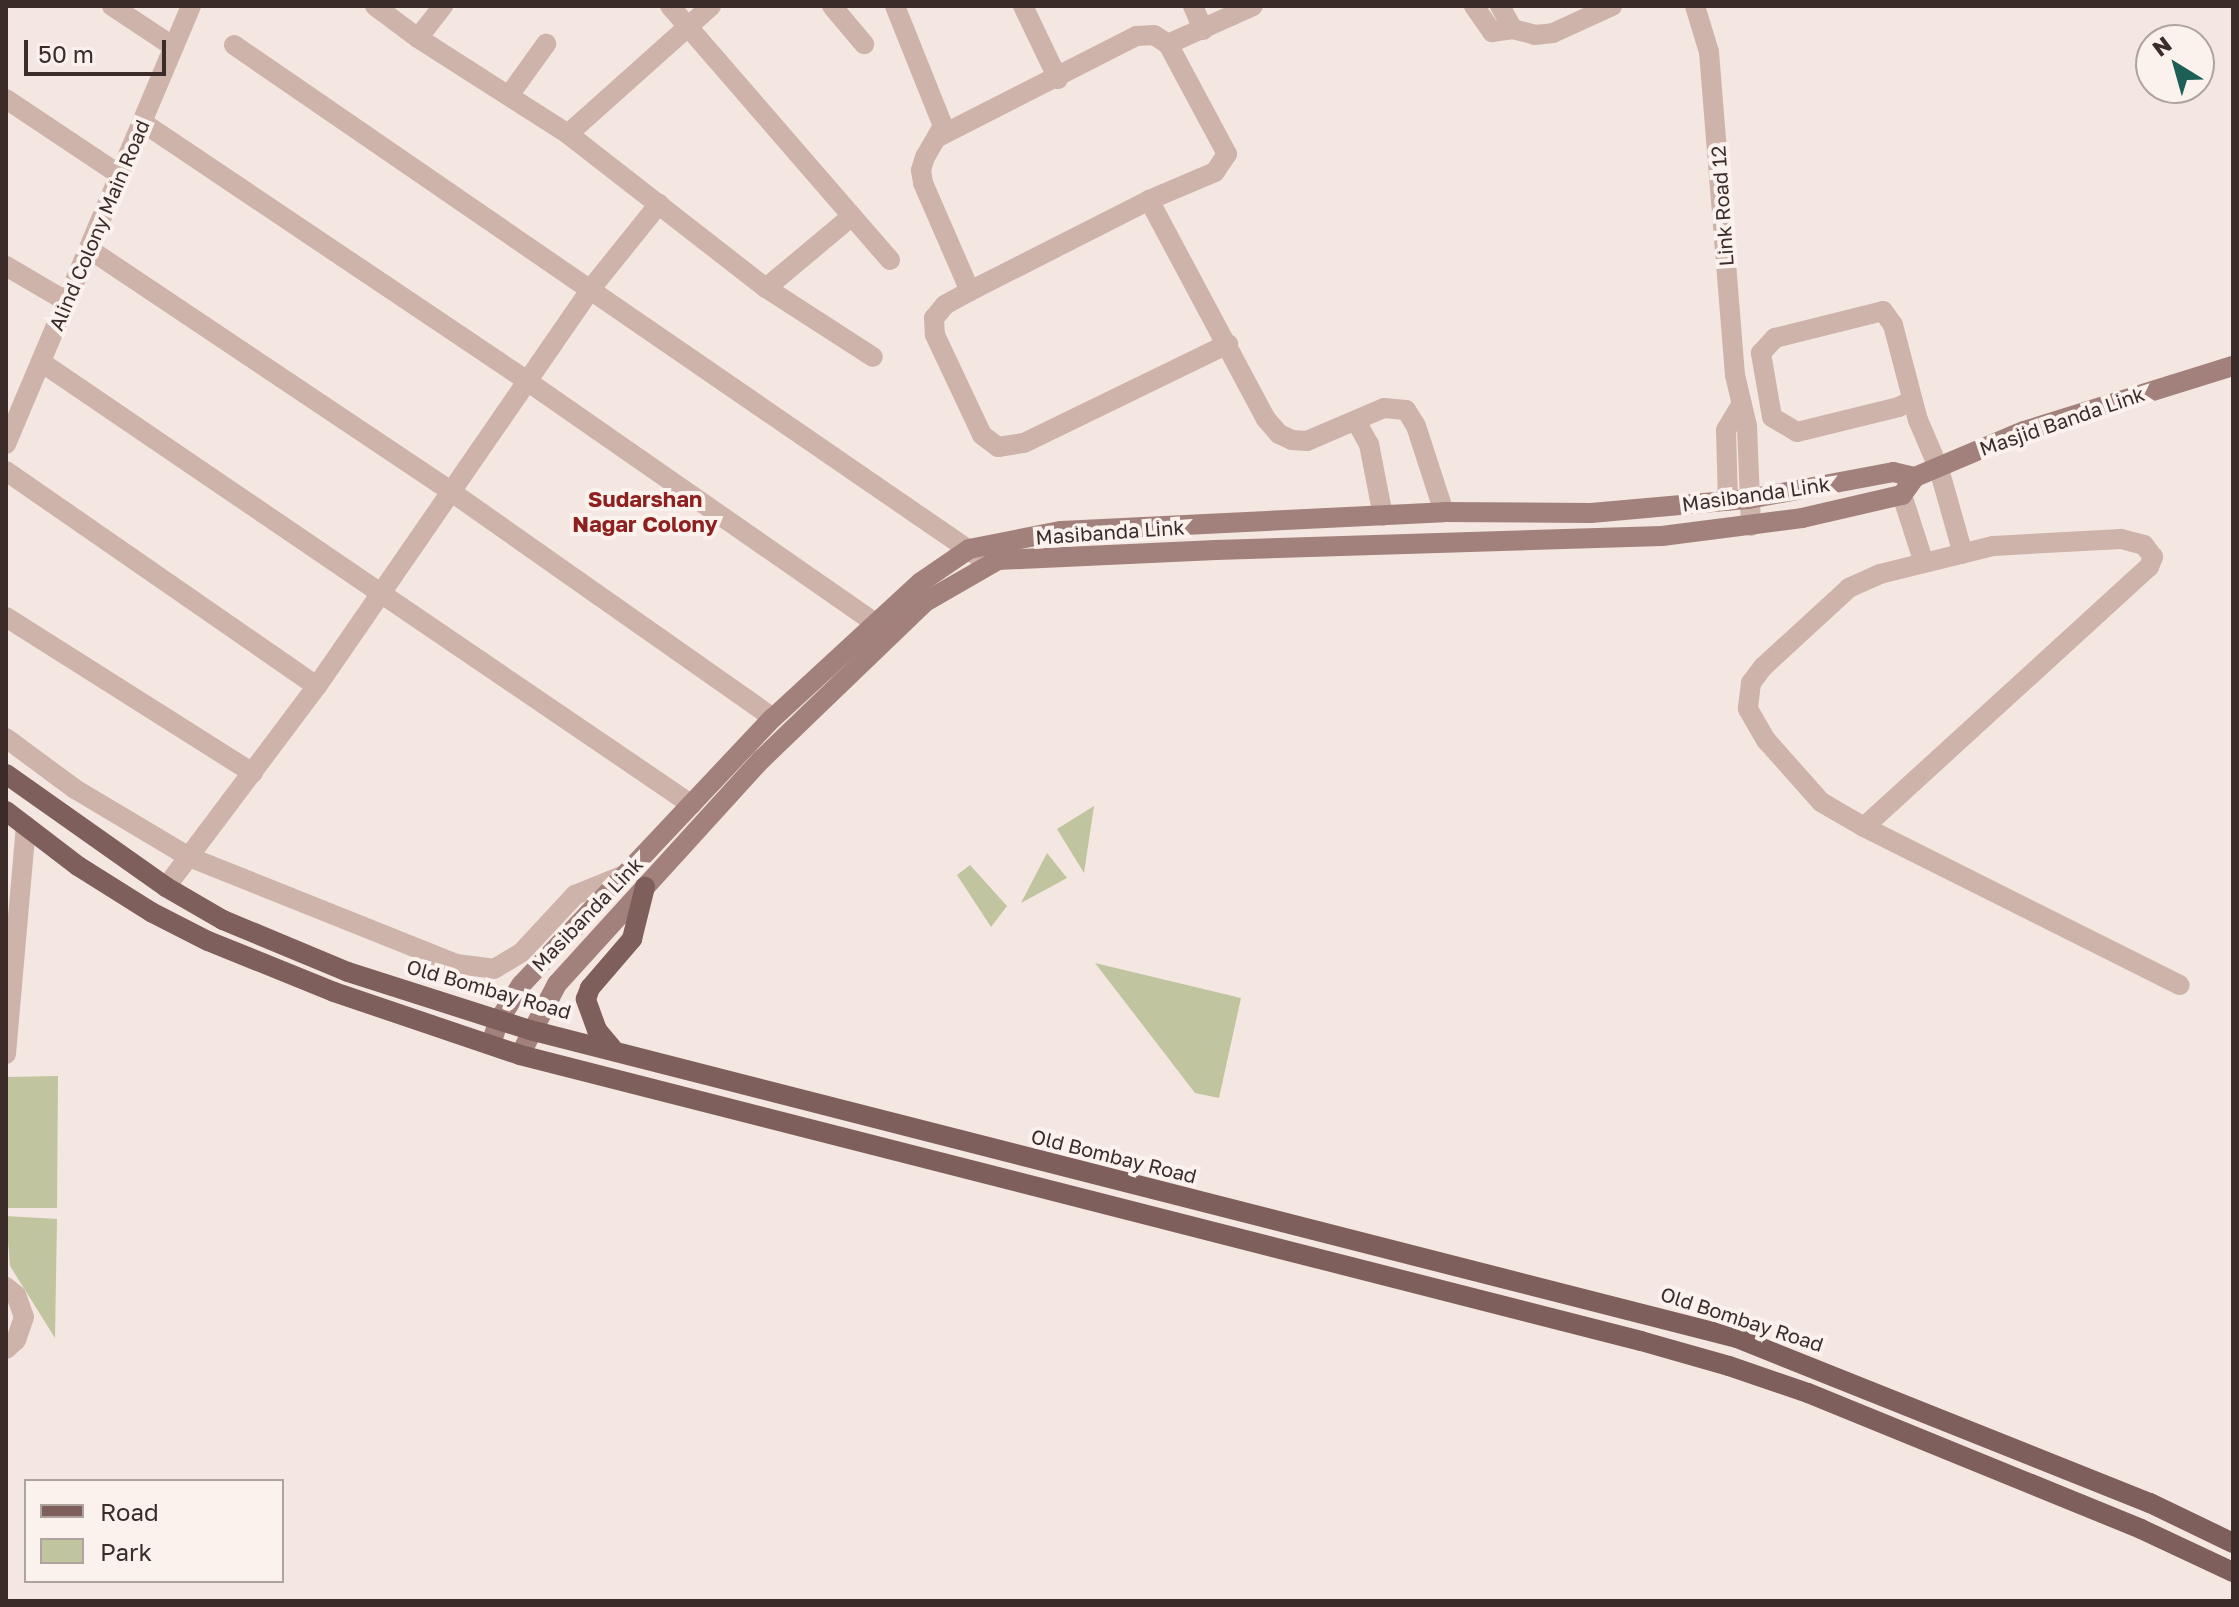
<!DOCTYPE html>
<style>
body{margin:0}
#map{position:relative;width:2239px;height:1607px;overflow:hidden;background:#f4e6e0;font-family:"Golos Text",sans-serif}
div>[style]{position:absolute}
.green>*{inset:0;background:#c1c59f}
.minor>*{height:20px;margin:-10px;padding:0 10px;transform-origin:10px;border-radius:10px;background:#ceb3ab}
.tertiary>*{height:20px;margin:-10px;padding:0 10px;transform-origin:10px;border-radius:10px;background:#ceb3ab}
.secondary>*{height:20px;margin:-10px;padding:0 10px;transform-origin:10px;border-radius:10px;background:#a2817c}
.primary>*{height:20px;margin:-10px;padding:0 10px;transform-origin:10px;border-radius:10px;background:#7e5f5b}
span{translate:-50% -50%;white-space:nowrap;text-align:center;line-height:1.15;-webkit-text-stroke:8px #fbf2ed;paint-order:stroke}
.street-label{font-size:20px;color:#3b2c2a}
.neighbourhood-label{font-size:22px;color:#8e201f;font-weight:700}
.frame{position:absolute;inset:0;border:8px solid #3b2c2a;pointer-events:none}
.legend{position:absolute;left:24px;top:1479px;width:260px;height:104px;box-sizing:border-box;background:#fbf2ed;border:2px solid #aea39f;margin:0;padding:10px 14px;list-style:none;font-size:24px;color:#3b2c2a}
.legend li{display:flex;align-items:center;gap:16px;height:40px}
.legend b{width:40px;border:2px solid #aea39f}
.north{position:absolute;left:2135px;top:24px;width:80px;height:80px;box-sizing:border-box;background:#fbf2ed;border:2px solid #aea39f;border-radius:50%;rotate:323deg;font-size:22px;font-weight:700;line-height:32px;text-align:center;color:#3b2c2a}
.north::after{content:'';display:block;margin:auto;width:28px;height:36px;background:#1d5f55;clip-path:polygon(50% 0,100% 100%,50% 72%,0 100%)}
.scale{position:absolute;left:24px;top:40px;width:142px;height:36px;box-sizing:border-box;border:4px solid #3b2c2a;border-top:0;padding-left:10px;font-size:24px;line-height:28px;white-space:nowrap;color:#3b2c2a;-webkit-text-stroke:6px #fbf2ed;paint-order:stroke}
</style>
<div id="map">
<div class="green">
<div style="clip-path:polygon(1094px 806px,1084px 873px,1057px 829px)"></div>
<div style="clip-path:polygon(1047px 853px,1067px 878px,1021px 903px)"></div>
<div style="clip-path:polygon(970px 865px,1007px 906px,991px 927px,957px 875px)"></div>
<div style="clip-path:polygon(1095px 963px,1241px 998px,1219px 1098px,1195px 1093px)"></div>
<div style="clip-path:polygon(58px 1076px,57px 1208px,6px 1208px,6px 1077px)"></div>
<div style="clip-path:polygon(6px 1216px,57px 1219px,55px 1338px,10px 1266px)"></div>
</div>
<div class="minor">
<div style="left:112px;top:6px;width:74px;rotate:33.5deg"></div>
<div style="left:375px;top:6px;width:54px;rotate:36.7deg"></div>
<div style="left:418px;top:38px;width:178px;rotate:32.6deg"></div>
<div style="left:568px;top:134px;width:251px;rotate:37.9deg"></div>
<div style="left:766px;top:288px;width:127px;rotate:32.8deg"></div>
<div style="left:670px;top:6px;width:336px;rotate:49.1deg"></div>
<div style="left:832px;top:6px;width:50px;rotate:49.9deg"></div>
<div style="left:895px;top:6px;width:129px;rotate:68.2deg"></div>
<div style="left:943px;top:126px;width:36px;rotate:120deg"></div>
<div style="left:925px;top:157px;width:14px;rotate:107deg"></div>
<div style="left:921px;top:170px;width:13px;rotate:81deg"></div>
<div style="left:923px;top:183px;width:118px;rotate:66.5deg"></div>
<div style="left:970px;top:291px;width:29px;rotate:151deg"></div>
<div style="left:945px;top:305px;width:17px;rotate:130deg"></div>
<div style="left:934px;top:318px;width:17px;rotate:87deg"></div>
<div style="left:935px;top:335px;width:110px;rotate:64.8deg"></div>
<div style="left:982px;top:435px;width:20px;rotate:37deg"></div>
<div style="left:998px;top:447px;width:26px;rotate:-9deg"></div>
<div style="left:1024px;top:443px;width:227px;rotate:-25.9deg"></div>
<div style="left:1023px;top:6px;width:81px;rotate:64.4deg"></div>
<div style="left:1193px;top:6px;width:26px;rotate:67deg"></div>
<div style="left:1474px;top:6px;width:32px;rotate:55deg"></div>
<div style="left:1492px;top:32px;width:21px;rotate:-8deg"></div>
<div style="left:1500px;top:6px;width:26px;rotate:61deg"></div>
<div style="left:1513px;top:29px;width:23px;rotate:15deg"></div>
<div style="left:1535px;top:35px;width:18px;rotate:-6deg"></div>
<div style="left:1553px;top:33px;width:65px;rotate:-24.6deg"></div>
<div style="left:1695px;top:6px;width:48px;rotate:73.1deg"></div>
<div style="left:1709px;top:52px;width:324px;rotate:85.4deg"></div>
<div style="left:1735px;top:375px;width:52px;rotate:76.8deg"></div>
<div style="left:1747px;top:426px;width:100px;rotate:87.7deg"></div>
<div style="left:418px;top:38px;width:41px;rotate:-52deg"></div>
<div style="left:1168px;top:44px;width:93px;rotate:-24.1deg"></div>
<div style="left:234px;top:45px;width:908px;rotate:34.5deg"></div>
<div style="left:510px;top:94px;width:62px;rotate:-54.2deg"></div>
<div style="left:6px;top:99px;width:137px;rotate:33.7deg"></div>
<div style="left:142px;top:122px;width:464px;rotate:33.9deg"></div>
<div style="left:527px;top:381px;width:424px;rotate:34.8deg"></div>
<div style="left:568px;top:134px;width:192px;rotate:-41.8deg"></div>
<div style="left:940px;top:136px;width:220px;rotate:-27deg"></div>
<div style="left:1136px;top:36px;width:18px;rotate:-3deg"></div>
<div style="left:1154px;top:35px;width:17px;rotate:33deg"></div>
<div style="left:1168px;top:44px;width:125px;rotate:61.8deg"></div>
<div style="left:1227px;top:154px;width:22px;rotate:124deg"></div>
<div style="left:1215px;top:172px;width:72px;rotate:157deg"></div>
<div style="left:1149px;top:200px;width:248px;rotate:61.9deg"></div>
<div style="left:1266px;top:419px;width:20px;rotate:49deg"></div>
<div style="left:1279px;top:434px;width:14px;rotate:25deg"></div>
<div style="left:1292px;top:440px;width:15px;rotate:4deg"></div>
<div style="left:1307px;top:441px;width:84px;rotate:-23.2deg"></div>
<div style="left:1384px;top:408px;width:22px;rotate:5deg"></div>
<div style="left:1406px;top:410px;width:19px;rotate:58deg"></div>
<div style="left:1416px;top:426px;width:90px;rotate:72deg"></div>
<div style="left:89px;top:249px;width:438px;rotate:33.8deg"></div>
<div style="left:453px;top:493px;width:391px;rotate:35.1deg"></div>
<div style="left:6px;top:266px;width:69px;rotate:30.3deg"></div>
<div style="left:766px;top:288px;width:112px;rotate:-39.9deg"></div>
<div style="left:970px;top:291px;width:201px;rotate:-26.9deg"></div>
<div style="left:41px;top:362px;width:787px;rotate:34.23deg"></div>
<div style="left:1912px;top:400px;width:15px;rotate:152deg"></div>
<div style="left:1899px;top:407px;width:105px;rotate:166.2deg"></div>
<div style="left:1797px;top:432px;width:29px;rotate:-149deg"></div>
<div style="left:1772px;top:417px;width:65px;rotate:-99.8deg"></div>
<div style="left:1761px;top:353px;width:21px;rotate:-47deg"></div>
<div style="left:1775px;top:338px;width:111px;rotate:-14deg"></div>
<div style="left:1883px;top:311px;width:17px;rotate:54deg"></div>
<div style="left:1893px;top:325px;width:98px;rotate:75.3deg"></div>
<div style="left:1918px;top:420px;width:53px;rotate:66.8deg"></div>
<div style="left:1939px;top:469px;width:88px;rotate:74.2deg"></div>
<div style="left:1356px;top:421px;width:26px;rotate:61deg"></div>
<div style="left:1369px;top:444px;width:73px;rotate:79deg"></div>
<div style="left:6px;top:444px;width:475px;rotate:-67.1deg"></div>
<div style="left:6px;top:471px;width:378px;rotate:34.7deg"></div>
<div style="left:1902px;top:495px;width:71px;rotate:72.1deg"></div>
<div style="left:1728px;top:501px;width:71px;rotate:-91.6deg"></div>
<div style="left:1726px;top:430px;width:27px;rotate:-59deg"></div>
<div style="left:6px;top:617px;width:292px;rotate:32.3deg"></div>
<div style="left:1864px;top:827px;width:386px;rotate:-42.4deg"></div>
<div style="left:2149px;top:567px;width:11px;rotate:-68deg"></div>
<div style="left:2153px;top:557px;width:15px;rotate:-127deg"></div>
<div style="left:2144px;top:545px;width:24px;rotate:-165deg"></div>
<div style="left:2121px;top:539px;width:128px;rotate:176.9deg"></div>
<div style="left:1993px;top:546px;width:116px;rotate:166.1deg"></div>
<div style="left:1880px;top:574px;width:34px;rotate:156deg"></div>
<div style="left:1849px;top:588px;width:117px;rotate:137.4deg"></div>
<div style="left:1763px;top:667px;width:20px;rotate:127deg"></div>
<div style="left:1751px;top:683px;width:26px;rotate:97deg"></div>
<div style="left:1748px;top:709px;width:36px;rotate:60deg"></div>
<div style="left:1766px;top:740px;width:83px;rotate:48.4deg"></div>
<div style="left:1821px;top:802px;width:50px;rotate:30.2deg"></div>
<div style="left:1864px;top:827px;width:353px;rotate:26.6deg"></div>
<div style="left:166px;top:887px;width:251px;rotate:-53.1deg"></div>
<div style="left:317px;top:686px;width:480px;rotate:-55.4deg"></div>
<div style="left:589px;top:291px;width:112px;rotate:-51.2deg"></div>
<div style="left:6px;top:1054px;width:229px;rotate:-85deg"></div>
<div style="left:6px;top:1287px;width:13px;rotate:39deg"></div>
<div style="left:16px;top:1295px;width:23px;rotate:70deg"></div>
<div style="left:24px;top:1317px;width:24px;rotate:109deg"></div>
<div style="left:16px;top:1340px;width:13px;rotate:138deg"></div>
</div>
<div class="tertiary">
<div style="left:6px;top:738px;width:86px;rotate:36.5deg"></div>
<div style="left:75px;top:789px;width:133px;rotate:30.8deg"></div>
<div style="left:189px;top:857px;width:288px;rotate:21.8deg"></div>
<div style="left:456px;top:964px;width:38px;rotate:7deg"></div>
<div style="left:494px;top:969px;width:33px;rotate:-31deg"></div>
<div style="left:522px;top:952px;width:78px;rotate:-47.1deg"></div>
<div style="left:575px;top:895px;width:53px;rotate:-22.2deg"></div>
</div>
<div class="secondary">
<div style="left:491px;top:1044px;width:25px;rotate:-72deg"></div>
<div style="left:499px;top:1020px;width:41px;rotate:-57.8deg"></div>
<div style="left:521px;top:985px;width:367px;rotate:-46.7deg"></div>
<div style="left:773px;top:718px;width:201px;rotate:-42.6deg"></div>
<div style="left:921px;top:582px;width:58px;rotate:-34.5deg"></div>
<div style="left:969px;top:549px;width:94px;rotate:-11.1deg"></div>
<div style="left:1061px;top:531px;width:383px;rotate:-2.8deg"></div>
<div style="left:1444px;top:512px;width:147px;rotate:0.4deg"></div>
<div style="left:1591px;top:513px;width:159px;rotate:-5.1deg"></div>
<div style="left:1749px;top:499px;width:147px;rotate:-10.6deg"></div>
<div style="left:1893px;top:472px;width:23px;rotate:13deg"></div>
<div style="left:1915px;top:477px;width:118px;rotate:-22.9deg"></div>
<div style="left:2024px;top:431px;width:219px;rotate:-17.3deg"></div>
<div style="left:520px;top:1055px;width:80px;rotate:-62.5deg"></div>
<div style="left:557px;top:984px;width:304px;rotate:-47.7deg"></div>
<div style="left:762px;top:759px;width:226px;rotate:-43.9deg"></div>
<div style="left:925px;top:602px;width:84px;rotate:-29.9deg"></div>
<div style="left:998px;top:560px;width:218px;rotate:-2.6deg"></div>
<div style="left:1216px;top:550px;width:446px;rotate:-1.8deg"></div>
<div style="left:1662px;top:536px;width:141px;rotate:-7.3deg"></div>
<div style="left:1802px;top:518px;width:103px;rotate:-13deg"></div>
<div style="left:1902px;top:495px;width:22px;rotate:-54deg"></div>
</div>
<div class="primary">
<div style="left:6px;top:774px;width:196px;rotate:35.2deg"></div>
<div style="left:166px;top:887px;width:66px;rotate:30.1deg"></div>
<div style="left:223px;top:920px;width:135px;rotate:22.6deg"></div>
<div style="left:348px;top:972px;width:191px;rotate:17.7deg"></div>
<div style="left:530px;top:1030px;width:1246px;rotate:14.32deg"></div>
<div style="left:1737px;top:1338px;width:445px;rotate:21.8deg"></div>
<div style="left:2150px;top:1503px;width:92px;rotate:25.7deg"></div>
<div style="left:6px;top:811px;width:91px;rotate:37.4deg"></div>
<div style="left:78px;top:866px;width:86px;rotate:32.2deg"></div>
<div style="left:151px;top:912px;width:64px;rotate:27deg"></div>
<div style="left:208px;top:941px;width:136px;rotate:22deg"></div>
<div style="left:334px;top:992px;width:196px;rotate:18.7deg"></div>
<div style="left:520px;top:1055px;width:1157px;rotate:14.31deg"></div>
<div style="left:1641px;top:1341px;width:91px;rotate:15.9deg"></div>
<div style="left:1729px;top:1366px;width:83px;rotate:18.9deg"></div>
<div style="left:1808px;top:1393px;width:360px;rotate:22.2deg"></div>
<div style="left:2141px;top:1529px;width:102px;rotate:25.1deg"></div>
<div style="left:612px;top:1048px;width:23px;rotate:-130deg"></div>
<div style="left:597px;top:1030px;width:33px;rotate:-110deg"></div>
<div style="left:586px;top:999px;width:12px;rotate:-70deg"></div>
<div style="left:590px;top:988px;width:65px;rotate:-49.4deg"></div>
<div style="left:632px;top:939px;width:54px;rotate:-76deg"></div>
</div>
<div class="street-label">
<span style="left:1722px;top:206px;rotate:-94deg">Link Road 12</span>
<span style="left:99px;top:225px;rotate:-67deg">Alind Colony Main Road</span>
<span style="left:2062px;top:421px;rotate:-19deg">Masjid Banda Link</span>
<span style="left:1756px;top:494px;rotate:-8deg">Masibanda Link</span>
<span style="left:1110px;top:532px;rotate:-4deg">Masibanda Link</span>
<span style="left:587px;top:914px;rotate:-46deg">Masibanda Link</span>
<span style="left:489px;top:989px;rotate:16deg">Old Bombay Road</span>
<span style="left:1114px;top:1156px;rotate:14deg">Old Bombay Road</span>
<span style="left:1742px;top:1319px;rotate:18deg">Old Bombay Road</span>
</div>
<div class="neighbourhood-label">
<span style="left:645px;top:511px">Sudarshan<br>Nagar Colony</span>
</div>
<div class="frame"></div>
<ul class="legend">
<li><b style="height:10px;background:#7e5f5b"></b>Road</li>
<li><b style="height:22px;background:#c1c59f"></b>Park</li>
</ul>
<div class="north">N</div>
<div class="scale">50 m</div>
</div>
